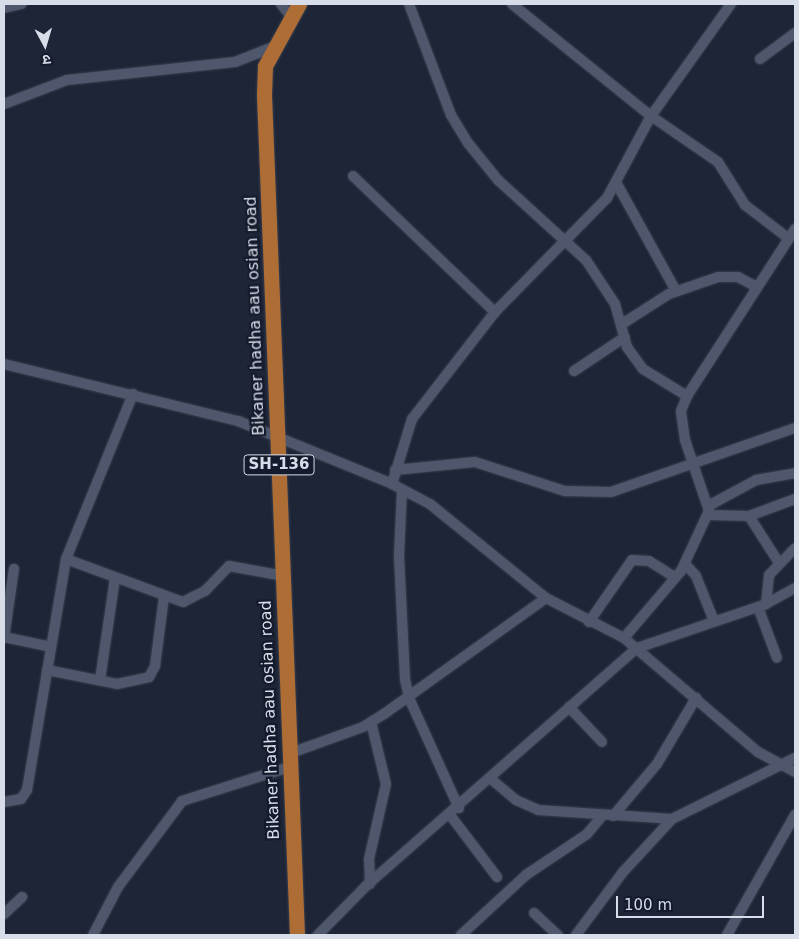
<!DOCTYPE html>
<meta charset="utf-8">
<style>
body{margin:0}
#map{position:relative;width:799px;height:939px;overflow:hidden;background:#1d2537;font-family:"DejaVu Sans","Noto Sans Devanagari",sans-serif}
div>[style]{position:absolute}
.roads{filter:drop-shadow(0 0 1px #393f4e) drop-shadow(0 0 1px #393f4e)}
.street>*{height:10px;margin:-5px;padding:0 5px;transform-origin:5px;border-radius:5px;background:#4e576c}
.primary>*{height:15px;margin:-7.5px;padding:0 7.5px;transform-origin:7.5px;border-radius:7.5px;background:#ad6d35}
span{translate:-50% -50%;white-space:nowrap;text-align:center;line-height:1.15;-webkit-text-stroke:4.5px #141b2c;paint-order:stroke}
.shield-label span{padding:1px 4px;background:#141b2c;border:1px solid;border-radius:4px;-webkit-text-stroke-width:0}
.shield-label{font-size:15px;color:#d7dde9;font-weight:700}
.street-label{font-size:16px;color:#d7dde9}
.frame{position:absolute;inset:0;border:5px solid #d7dde9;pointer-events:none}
.north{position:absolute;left:20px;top:20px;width:50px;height:50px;-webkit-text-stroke:4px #141b2c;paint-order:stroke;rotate:174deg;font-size:14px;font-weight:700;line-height:20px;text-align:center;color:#d7dde9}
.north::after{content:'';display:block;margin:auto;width:18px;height:22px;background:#d7dde9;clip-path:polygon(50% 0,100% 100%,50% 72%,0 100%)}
.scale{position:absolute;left:616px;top:896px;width:148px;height:22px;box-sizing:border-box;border:2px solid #d7dde9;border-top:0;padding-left:6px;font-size:15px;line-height:18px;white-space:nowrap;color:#d7dde9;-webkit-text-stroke:4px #141b2c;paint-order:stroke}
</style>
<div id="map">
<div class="roads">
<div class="street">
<div style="left:281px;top:4px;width:14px;rotate:51deg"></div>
<div style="left:409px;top:4px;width:119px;rotate:69.3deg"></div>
<div style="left:451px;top:115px;width:33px;rotate:59deg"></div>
<div style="left:468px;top:143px;width:48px;rotate:51deg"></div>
<div style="left:498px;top:180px;width:119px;rotate:42.3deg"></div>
<div style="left:586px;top:260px;width:53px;rotate:56.6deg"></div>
<div style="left:615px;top:304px;width:45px;rotate:74.4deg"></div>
<div style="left:627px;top:347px;width:27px;rotate:54deg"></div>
<div style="left:643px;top:369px;width:52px;rotate:31.5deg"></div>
<div style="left:512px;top:4px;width:179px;rotate:38.9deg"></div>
<div style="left:651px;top:116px;width:81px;rotate:34.5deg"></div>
<div style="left:718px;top:162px;width:51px;rotate:57.9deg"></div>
<div style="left:745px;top:205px;width:54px;rotate:37.5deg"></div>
<div style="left:4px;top:8px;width:18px;rotate:-13deg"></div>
<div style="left:760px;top:59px;width:44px;rotate:-36.6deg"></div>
<div style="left:4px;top:104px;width:67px;rotate:-20.9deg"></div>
<div style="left:67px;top:80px;width:169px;rotate:-6.1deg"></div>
<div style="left:235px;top:62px;width:41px;rotate:-21.5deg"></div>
<div style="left:353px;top:176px;width:197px;rotate:43.8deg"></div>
<div style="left:617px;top:184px;width:122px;rotate:61.1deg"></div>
<div style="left:622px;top:324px;width:56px;rotate:-32.6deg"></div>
<div style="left:669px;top:294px;width:52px;rotate:-19.1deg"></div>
<div style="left:718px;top:277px;width:20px"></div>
<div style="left:738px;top:277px;width:21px;rotate:28deg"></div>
<div style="left:4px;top:364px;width:241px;rotate:13.7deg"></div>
<div style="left:238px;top:421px;width:166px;rotate:22.2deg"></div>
<div style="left:392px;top:484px;width:43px;rotate:27.8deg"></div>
<div style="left:430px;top:504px;width:149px;rotate:39deg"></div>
<div style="left:546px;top:598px;width:88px;rotate:27.1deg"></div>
<div style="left:624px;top:638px;width:176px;rotate:40.4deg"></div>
<div style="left:758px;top:752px;width:42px;rotate:28.4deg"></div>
<div style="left:574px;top:371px;width:61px;rotate:-33.7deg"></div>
<div style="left:395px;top:470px;width:80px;rotate:-5.7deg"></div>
<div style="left:475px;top:462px;width:95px;rotate:17.9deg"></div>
<div style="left:565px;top:491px;width:46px;rotate:1.2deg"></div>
<div style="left:611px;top:492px;width:195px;rotate:-19.2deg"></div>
<div style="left:392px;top:484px;width:68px;rotate:-72.9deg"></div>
<div style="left:412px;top:419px;width:135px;rotate:-52.2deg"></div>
<div style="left:495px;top:312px;width:160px;rotate:-45.5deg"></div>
<div style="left:607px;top:198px;width:93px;rotate:-61.8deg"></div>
<div style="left:651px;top:116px;width:138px;rotate:-54.5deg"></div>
<div style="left:402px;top:490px;width:66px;rotate:92.6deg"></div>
<div style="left:399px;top:556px;width:123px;rotate:87.2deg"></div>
<div style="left:405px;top:679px;width:19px;rotate:78deg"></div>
<div style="left:409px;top:698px;width:121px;rotate:65.6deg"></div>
<div style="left:708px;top:506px;width:55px;rotate:-28.4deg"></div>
<div style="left:756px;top:480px;width:40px;rotate:-10deg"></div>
<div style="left:708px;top:515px;width:41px;rotate:1.4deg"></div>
<div style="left:749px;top:516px;width:49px;rotate:-20.3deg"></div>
<div style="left:749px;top:516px;width:56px;rotate:57.4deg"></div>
<div style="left:66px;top:559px;width:125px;rotate:20.2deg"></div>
<div style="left:183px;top:602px;width:25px;rotate:-27deg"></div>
<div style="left:205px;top:591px;width:35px;rotate:-46deg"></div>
<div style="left:229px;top:566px;width:56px;rotate:10.3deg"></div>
<div style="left:685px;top:564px;width:16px;rotate:47deg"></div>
<div style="left:696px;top:576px;width:48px;rotate:68.2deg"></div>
<div style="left:766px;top:604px;width:29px;rotate:-84deg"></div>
<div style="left:769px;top:575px;width:37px;rotate:-46deg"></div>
<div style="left:758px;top:607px;width:54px;rotate:69.6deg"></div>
<div style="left:589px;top:622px;width:75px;rotate:-55.3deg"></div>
<div style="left:632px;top:560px;width:17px;rotate:3deg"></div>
<div style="left:649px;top:561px;width:31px;rotate:32deg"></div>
<div style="left:4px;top:637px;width:48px;rotate:12deg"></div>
<div style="left:4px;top:638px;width:70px;rotate:-81.8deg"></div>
<div style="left:624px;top:638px;width:88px;rotate:-49.6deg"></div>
<div style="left:681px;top:571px;width:66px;rotate:-65deg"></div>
<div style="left:709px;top:511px;width:75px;rotate:-108.7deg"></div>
<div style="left:685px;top:440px;width:29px;rotate:-98deg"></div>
<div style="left:681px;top:411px;width:16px;rotate:-68deg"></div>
<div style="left:687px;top:396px;width:199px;rotate:-57.1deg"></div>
<div style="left:47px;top:670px;width:71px;rotate:11.3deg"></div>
<div style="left:117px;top:684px;width:33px;rotate:-12deg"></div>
<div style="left:149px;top:677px;width:13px;rotate:-61deg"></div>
<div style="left:155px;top:666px;width:70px;rotate:-82.6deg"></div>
<div style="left:100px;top:680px;width:103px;rotate:-81.6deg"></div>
<div style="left:569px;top:707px;width:48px;rotate:46.7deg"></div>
<div style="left:288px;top:754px;width:80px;rotate:-19.8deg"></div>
<div style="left:363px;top:727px;width:25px;rotate:-32deg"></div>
<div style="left:384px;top:714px;width:199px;rotate:-35.6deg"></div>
<div style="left:491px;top:779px;width:33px;rotate:40deg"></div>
<div style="left:516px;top:800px;width:24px;rotate:24deg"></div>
<div style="left:538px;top:810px;width:134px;rotate:3.8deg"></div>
<div style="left:4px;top:802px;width:17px;rotate:-10deg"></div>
<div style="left:21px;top:799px;width:11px;rotate:-56deg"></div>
<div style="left:27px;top:790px;width:234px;rotate:-80.4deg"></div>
<div style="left:66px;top:559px;width:178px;rotate:-67.9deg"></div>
<div style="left:450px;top:815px;width:78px;rotate:52.8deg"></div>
<div style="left:613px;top:816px;width:68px;rotate:-49.8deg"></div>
<div style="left:657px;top:764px;width:77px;rotate:-59.4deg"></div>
<div style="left:370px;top:884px;width:25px;rotate:-92deg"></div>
<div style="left:369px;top:859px;width:77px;rotate:-77.2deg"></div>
<div style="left:386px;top:784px;width:64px;rotate:-103.6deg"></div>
<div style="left:534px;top:913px;width:33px;rotate:43deg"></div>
<div style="left:4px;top:914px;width:25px;rotate:-43deg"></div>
<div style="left:93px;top:935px;width:54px;rotate:-62.5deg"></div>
<div style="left:118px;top:887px;width:107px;rotate:-53.3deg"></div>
<div style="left:182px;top:801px;width:112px;rotate:-17.6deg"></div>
<div style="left:318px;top:935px;width:69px;rotate:-45.6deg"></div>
<div style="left:366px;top:886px;width:361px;rotate:-41.3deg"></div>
<div style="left:637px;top:648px;width:136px;rotate:-18.8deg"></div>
<div style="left:766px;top:604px;width:33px;rotate:-29deg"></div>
<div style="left:461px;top:935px;width:88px;rotate:-42.7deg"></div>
<div style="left:526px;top:875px;width:73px;rotate:-33.9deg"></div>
<div style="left:587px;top:834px;width:25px;rotate:-50deg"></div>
<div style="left:576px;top:935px;width:79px;rotate:-53.3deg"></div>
<div style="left:623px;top:872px;width:72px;rotate:-47.2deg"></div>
<div style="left:672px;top:819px;width:137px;rotate:-26.4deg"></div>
<div style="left:727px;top:935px;width:138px;rotate:-60.5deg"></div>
</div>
<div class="primary">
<div style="left:297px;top:935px;width:841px;rotate:-92.25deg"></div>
<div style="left:264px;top:95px;width:29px;rotate:-88deg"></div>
<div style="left:265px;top:66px;width:71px;rotate:-61.3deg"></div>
</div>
</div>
<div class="shield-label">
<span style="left:279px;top:465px">SH-136</span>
</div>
<div class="street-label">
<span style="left:255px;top:316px;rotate:-92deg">Bikaner hadha aau osian road</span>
<span style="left:270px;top:720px;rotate:-92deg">Bikaner hadha aau osian road</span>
</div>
<div class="frame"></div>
<div class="north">उ</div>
<div class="scale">100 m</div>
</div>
